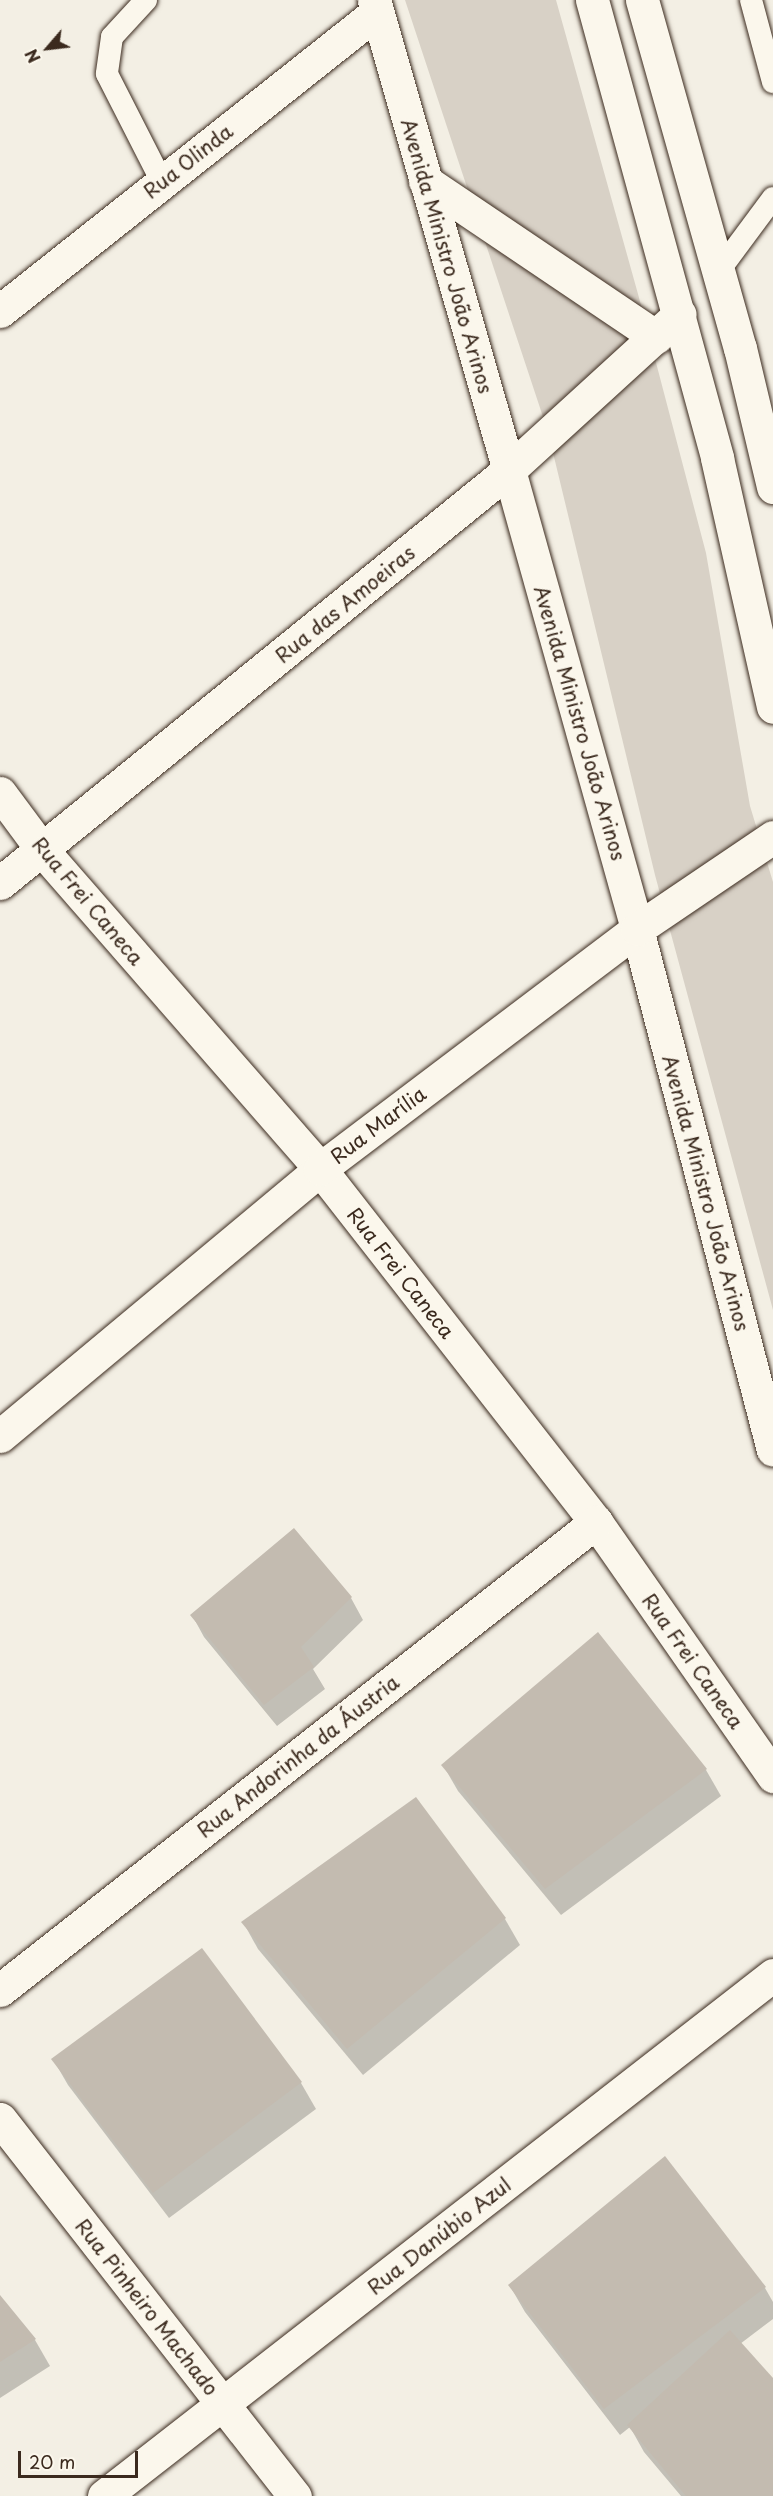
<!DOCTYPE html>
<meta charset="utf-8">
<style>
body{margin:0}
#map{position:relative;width:773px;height:2496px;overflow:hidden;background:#f3efe4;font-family:"Playpen Sans",sans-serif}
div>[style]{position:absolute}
.green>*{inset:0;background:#d8d1c6}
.shadow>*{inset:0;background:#0003}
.building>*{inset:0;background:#c3bbb0}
.roads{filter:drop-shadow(0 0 2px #3b2a1e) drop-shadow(0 0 2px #3b2a1e)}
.service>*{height:22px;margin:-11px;padding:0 11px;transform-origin:11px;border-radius:11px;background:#fbf7ec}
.minor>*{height:33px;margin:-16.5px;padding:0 16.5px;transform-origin:16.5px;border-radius:16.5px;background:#fbf7ec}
.trunk>*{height:33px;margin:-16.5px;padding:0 16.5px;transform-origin:16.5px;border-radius:16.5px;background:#fbf7ec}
span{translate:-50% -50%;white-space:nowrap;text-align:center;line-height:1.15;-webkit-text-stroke:6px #fbf7ec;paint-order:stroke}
.street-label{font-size:20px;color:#3b2a1e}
.north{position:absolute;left:18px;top:18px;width:60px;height:60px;-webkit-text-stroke:4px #fbf7ec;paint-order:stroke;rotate:242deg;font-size:16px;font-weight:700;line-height:24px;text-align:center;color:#3b2a1e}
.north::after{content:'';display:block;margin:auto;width:21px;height:27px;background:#3b2a1e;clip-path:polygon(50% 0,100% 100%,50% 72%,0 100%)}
.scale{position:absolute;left:18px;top:2451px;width:120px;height:27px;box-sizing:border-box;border:3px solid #3b2a1e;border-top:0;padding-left:8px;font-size:18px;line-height:21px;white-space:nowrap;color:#3b2a1e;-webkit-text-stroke:4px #fbf7ec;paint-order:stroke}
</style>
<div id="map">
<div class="green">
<div style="clip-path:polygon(405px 0,556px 0,638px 294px,706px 553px,750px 806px,773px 882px,773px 1310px,655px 875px,548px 432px)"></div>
</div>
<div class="shadow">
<div style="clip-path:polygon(294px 1530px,351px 1598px,363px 1620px,313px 1669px,325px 1689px,277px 1726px,204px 1637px,192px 1615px)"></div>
<div style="clip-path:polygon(443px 1765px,706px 1770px,721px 1796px,561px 1915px,458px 1791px)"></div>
<div style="clip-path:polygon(505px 1919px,520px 1945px,363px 2075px,258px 1949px,243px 1922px)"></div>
<div style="clip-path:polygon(202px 1950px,301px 2083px,316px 2109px,169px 2218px,68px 2085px,53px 2059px)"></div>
<div style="clip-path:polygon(510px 2286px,765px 2288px,773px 2302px,773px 2319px,740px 2344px,773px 2381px,773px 2496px,681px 2496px,644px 2452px,630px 2427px,620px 2435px,525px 2312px)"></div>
<div style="clip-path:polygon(0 2297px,35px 2340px,50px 2366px,0 2398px)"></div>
</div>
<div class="building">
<div style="clip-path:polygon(294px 1528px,352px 1597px,301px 1647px,314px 1667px,264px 1705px,190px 1615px)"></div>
<div style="clip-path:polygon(598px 1632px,707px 1769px,545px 1889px,441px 1765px)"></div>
<div style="clip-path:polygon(416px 1797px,506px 1918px,347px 2049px,241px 1922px)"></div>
<div style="clip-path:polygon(202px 1948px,302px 2082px,153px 2193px,51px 2059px)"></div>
<div style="clip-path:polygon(665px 2156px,766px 2287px,604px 2409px,508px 2285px)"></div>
<div style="clip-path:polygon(0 2295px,36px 2339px,0 2362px)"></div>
<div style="clip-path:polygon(730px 2330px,773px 2378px,773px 2496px,686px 2496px,627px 2425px)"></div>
</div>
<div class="roads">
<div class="service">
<div style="left:146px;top:0;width:50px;rotate:132.6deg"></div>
<div style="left:112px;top:37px;width:37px;rotate:98deg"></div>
<div style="left:107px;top:74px;width:121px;rotate:63deg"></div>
<div style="left:751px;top:0;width:85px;rotate:75deg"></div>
<div style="left:718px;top:272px;width:92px;rotate:-53.4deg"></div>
</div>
<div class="minor">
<div style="left:374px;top:0;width:489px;rotate:74deg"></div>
<div style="left:509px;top:470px;width:477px;rotate:74.4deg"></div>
<div style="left:637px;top:929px;width:538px;rotate:75.37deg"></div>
<div style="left:425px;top:181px;width:279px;rotate:34deg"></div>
<div style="left:0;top:311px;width:481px;rotate:-38.4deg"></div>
<div style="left:0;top:793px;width:72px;rotate:53.4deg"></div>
<div style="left:43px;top:851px;width:422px;rotate:48.9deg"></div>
<div style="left:320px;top:1169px;width:448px;rotate:52deg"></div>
<div style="left:596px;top:1522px;width:310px;rotate:55.1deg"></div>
<div style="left:0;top:883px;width:655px;rotate:-39.06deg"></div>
<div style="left:509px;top:470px;width:231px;rotate:-42.4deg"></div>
<div style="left:0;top:1436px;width:417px;rotate:-39.8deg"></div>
<div style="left:320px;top:1169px;width:398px;rotate:-37.1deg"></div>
<div style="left:637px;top:929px;width:164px;rotate:-34.1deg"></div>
<div style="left:0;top:1990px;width:758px;rotate:-38.14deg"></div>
<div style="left:0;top:2119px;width:479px;rotate:52deg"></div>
<div style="left:104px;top:2496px;width:848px;rotate:-37.91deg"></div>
</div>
<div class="trunk">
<div style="left:592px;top:0;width:475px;rotate:74.7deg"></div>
<div style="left:717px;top:458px;width:255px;rotate:77.3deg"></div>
<div style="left:642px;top:0;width:362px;rotate:74.3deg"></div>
<div style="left:740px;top:348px;width:143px;rotate:76.6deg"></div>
</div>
</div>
<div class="street-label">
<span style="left:188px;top:161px;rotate:-38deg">Rua Olinda</span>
<span style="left:447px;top:256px;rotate:74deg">Avenida Ministro João Arinos</span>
<span style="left:345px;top:604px;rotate:-39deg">Rua das Amoeiras</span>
<span style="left:580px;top:723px;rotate:74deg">Avenida Ministro João Arinos</span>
<span style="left:88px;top:901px;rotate:50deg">Rua Frei Caneca</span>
<span style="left:378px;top:1125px;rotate:-37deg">Rua Marília</span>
<span style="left:706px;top:1193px;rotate:75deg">Avenida Ministro João Arinos</span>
<span style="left:401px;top:1273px;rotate:52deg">Rua Frei Caneca</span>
<span style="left:693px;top:1661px;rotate:55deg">Rua Frei Caneca</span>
<span style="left:298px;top:1756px;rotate:-38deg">Rua Andorinha da Áustria</span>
<span style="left:439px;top:2236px;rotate:-38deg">Rua Danúbio Azul</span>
<span style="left:147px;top:2307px;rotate:52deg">Rua Pinheiro Machado</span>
</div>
<div class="north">N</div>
<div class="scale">20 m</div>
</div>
